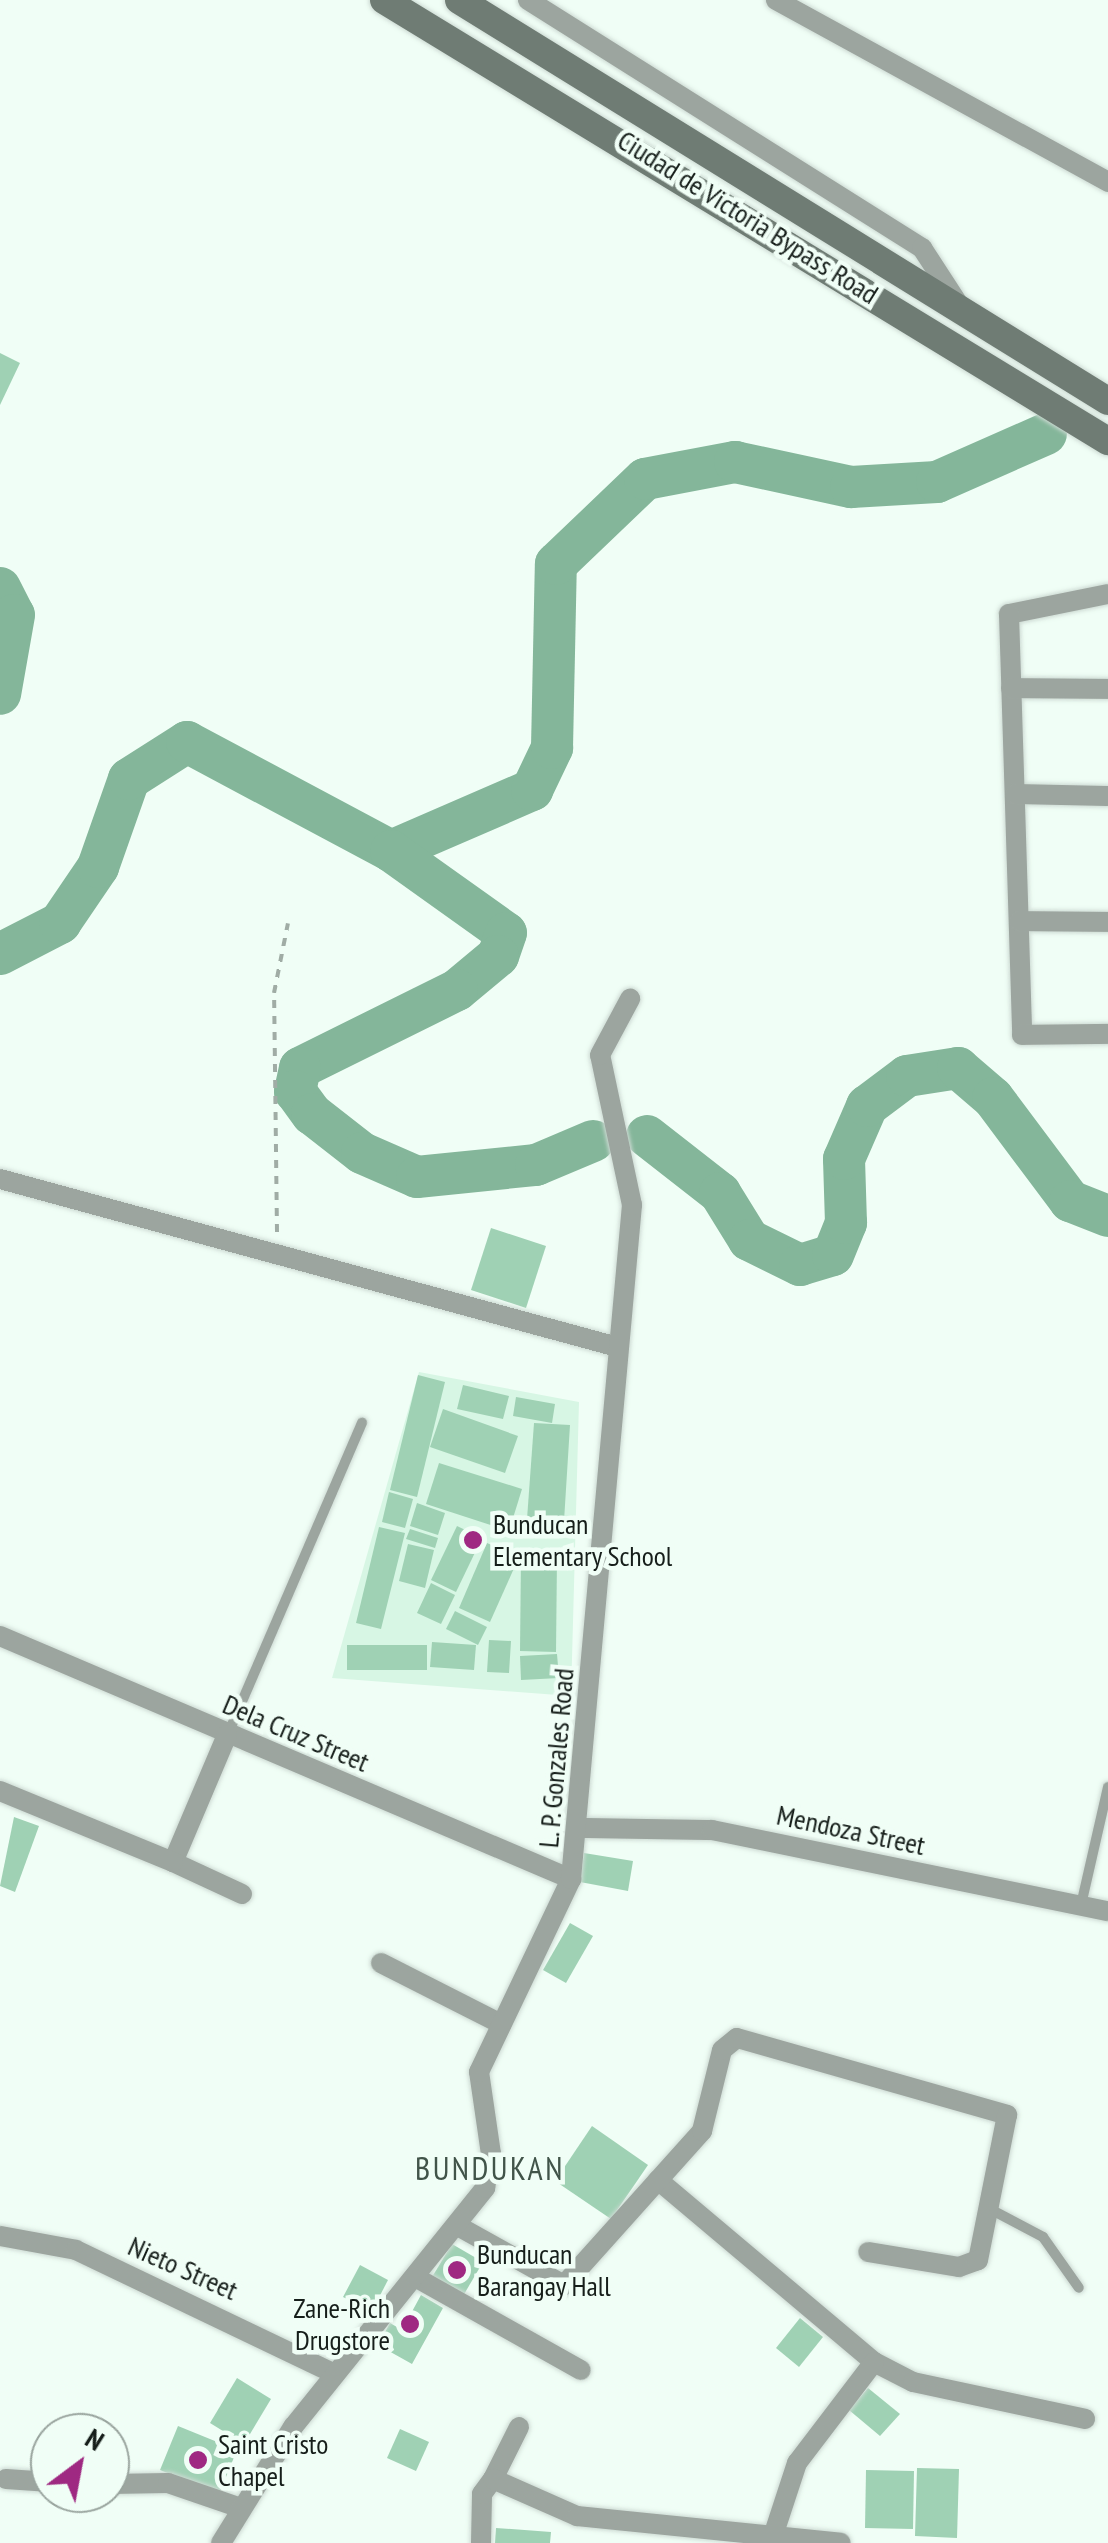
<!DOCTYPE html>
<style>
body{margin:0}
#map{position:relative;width:1108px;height:2543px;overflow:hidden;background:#f0fef6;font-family:"PT Sans Narrow",sans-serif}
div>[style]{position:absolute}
.built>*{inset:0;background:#d7f6e4}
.river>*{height:42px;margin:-21px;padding:0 21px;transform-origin:21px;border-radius:21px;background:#84b69a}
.building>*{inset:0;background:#9fd1b4}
.path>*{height:4px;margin-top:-2px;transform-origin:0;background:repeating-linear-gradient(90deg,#a0aca5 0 8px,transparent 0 16px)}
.roads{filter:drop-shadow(0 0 2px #cddad3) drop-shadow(0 0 2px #cddad3)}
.service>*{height:10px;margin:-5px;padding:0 5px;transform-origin:5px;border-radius:5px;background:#9ca59f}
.minor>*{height:20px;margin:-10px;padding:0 10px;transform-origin:10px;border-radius:10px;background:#9ca59f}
.secondary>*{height:28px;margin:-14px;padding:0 14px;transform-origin:14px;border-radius:14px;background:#6f7c74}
.dots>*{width:28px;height:28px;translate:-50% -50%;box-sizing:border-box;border:5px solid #f0fef6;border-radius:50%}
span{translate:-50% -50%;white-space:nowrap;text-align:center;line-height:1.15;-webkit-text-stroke:9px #f0fef6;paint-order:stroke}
.street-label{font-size:28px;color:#161e1a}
.poi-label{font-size:28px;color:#161e1a}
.left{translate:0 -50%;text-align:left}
.right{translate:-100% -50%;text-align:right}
.quarter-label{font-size:32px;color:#415449;letter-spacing:2.5px}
.north{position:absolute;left:30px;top:2413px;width:100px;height:100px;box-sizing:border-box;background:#f0fef6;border:2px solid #99a49e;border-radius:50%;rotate:32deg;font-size:28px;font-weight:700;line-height:40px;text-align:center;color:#161e1a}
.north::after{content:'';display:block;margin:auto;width:35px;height:45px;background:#9f2982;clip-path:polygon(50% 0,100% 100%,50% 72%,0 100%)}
</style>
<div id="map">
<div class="built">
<div style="clip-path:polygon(419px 1372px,579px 1402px,571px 1696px,332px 1678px)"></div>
</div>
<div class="river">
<div style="left:0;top:588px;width:30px;rotate:63deg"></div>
<div style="left:14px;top:615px;width:80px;rotate:100deg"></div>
<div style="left:391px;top:851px;width:154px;rotate:-23.4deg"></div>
<div style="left:532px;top:790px;width:47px;rotate:-64.5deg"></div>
<div style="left:552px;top:748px;width:184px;rotate:-88.8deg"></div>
<div style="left:556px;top:564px;width:123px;rotate:-43.7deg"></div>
<div style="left:645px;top:479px;width:92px;rotate:-10.7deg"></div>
<div style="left:735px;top:462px;width:119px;rotate:12.2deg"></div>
<div style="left:851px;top:487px;width:86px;rotate:-3.3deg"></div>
<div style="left:937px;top:482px;width:119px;rotate:-23.8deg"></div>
<div style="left:0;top:954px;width:68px;rotate:-27.3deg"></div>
<div style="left:60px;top:923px;width:68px;rotate:-55.8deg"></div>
<div style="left:98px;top:867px;width:93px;rotate:-70.6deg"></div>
<div style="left:129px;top:779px;width:69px;rotate:-32.5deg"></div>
<div style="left:187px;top:742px;width:231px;rotate:28.1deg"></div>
<div style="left:391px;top:851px;width:141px;rotate:35.5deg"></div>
<div style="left:506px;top:933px;width:24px;rotate:109deg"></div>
<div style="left:498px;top:956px;width:53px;rotate:140.3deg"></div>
<div style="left:457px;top:990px;width:175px;rotate:153.6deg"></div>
<div style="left:300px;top:1068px;width:24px;rotate:102deg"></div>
<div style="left:295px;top:1091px;width:29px;rotate:54deg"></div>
<div style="left:312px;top:1114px;width:63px;rotate:38deg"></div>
<div style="left:362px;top:1153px;width:60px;rotate:23.6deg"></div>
<div style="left:417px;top:1177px;width:120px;rotate:-5.8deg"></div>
<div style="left:536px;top:1165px;width:62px;rotate:-22.8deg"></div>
<div style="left:647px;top:1136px;width:93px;rotate:38deg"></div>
<div style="left:720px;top:1193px;width:55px;rotate:58.3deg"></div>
<div style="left:749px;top:1240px;width:57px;rotate:26.1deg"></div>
<div style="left:800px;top:1265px;width:34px;rotate:-17deg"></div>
<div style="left:833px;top:1255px;width:35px;rotate:-68deg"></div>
<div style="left:846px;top:1223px;width:64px;rotate:-91.8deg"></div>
<div style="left:844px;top:1159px;width:58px;rotate:-66.5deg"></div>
<div style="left:867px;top:1106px;width:50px;rotate:-36.9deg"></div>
<div style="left:907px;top:1076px;width:52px;rotate:-8.9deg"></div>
<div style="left:958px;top:1068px;width:46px;rotate:40.6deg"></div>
<div style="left:993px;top:1098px;width:129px;rotate:53.2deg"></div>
<div style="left:1070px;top:1201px;width:41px;rotate:21.5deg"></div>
</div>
<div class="building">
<div style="clip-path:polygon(0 353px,20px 363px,0 405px)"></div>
<div style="clip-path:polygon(491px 1228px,546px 1246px,526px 1308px,471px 1290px)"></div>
<div style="clip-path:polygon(418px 1375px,445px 1382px,417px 1497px,390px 1490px)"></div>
<div style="clip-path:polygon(463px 1385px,509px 1396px,503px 1419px,457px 1409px)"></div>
<div style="clip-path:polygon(516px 1397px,555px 1404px,552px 1423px,513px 1416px)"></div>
<div style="clip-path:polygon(443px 1409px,518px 1436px,505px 1473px,430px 1447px)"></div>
<div style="clip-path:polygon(534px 1423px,570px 1425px,564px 1521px,527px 1519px)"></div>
<div style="clip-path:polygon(439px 1463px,522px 1489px,509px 1531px,426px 1504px)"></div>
<div style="clip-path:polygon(389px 1492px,413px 1499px,405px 1528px,382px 1522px)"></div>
<div style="clip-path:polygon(417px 1503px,445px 1513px,438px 1535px,410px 1526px)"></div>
<div style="clip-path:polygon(457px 1526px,482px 1538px,456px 1592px,431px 1580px)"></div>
<div style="clip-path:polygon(379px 1527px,405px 1533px,381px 1629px,356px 1623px)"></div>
<div style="clip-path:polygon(410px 1529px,438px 1538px,435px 1548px,406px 1539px)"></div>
<div style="clip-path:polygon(487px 1543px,519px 1557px,490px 1622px,459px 1608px)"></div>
<div style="clip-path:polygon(408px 1544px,434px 1550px,425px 1588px,399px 1581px)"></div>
<div style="clip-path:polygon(521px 1556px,557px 1557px,556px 1652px,520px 1651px)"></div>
<div style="clip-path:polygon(431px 1583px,455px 1595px,441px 1624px,417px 1613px)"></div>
<div style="clip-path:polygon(455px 1611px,487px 1627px,478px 1645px,446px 1629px)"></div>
<div style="clip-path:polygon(489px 1640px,511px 1641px,509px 1673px,487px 1672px)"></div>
<div style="clip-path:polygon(432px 1642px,476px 1645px,474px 1670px,430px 1667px)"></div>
<div style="clip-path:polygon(347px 1645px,427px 1645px,427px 1670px,347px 1670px)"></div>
<div style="clip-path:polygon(557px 1654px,559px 1678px,521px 1680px,520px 1656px)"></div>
<div style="clip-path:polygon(14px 1817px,39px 1826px,15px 1892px,0 1886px)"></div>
<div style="clip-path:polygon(584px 1853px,633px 1861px,628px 1891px,580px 1882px)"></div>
<div style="clip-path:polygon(570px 1923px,593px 1936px,566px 1983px,543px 1970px)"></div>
<div style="clip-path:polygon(592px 2126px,648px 2165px,611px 2219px,555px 2181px)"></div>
<div style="clip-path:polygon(452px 2244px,483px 2262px,463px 2296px,432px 2277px)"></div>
<div style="clip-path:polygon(360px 2265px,388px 2280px,372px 2311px,343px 2297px)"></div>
<div style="clip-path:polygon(421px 2295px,443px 2308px,412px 2364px,378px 2345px,390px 2323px,402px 2330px)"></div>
<div style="clip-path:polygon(800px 2318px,823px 2337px,799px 2367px,776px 2348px)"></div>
<div style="clip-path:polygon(237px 2378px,271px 2399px,244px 2444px,210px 2423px)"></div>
<div style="clip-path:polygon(868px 2388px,900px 2414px,880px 2436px,849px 2410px)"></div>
<div style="clip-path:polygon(178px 2426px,237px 2450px,219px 2494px,160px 2470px)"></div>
<div style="clip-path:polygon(400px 2429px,429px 2442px,416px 2471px,387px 2458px)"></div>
<div style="clip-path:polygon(917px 2468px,959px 2469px,957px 2538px,915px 2536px)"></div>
<div style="clip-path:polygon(866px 2470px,914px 2471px,913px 2529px,865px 2528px)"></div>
<div style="clip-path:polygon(496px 2528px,551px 2532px,550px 2543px,495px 2543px)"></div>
</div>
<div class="path">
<div style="left:277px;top:1232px;width:239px;rotate:-90.7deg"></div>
<div style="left:274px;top:993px;width:71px;rotate:-78.7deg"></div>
</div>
<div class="roads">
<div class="service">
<div style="left:228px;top:1734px;width:339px;rotate:-66.7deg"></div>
<div style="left:1081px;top:1905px;width:121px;rotate:-77.1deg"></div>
<div style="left:990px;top:2209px;width:60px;rotate:27.8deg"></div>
<div style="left:1043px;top:2237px;width:62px;rotate:54.8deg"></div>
</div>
<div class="minor">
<div style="left:528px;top:0;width:466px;rotate:32.2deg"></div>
<div style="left:922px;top:248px;width:68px;rotate:57deg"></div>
<div style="left:776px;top:0;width:379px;rotate:28.7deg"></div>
<div style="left:1108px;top:594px;width:101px;rotate:168.6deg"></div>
<div style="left:1009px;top:614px;width:421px;rotate:88.2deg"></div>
<div style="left:1022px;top:1035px;width:86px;rotate:-0.7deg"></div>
<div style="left:1011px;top:688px;width:97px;rotate:0.6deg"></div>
<div style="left:1015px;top:794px;width:93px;rotate:1.2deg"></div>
<div style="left:1019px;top:921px;width:89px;rotate:0.6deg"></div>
<div style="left:0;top:1179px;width:636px;rotate:15.22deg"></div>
<div style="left:0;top:1636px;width:621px;rotate:23.05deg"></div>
<div style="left:227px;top:1735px;width:138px;rotate:113deg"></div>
<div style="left:173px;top:1862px;width:76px;rotate:24.9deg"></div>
<div style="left:0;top:1791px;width:187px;rotate:22.3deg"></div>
<div style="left:581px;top:1828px;width:131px;rotate:0.9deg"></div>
<div style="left:712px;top:1830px;width:404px;rotate:11.6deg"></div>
<div style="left:381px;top:1963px;width:135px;rotate:26.9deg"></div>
<div style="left:658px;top:2180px;width:282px;rotate:40.1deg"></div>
<div style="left:874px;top:2362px;width:44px;rotate:27.1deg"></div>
<div style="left:913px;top:2382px;width:176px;rotate:12.1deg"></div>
<div style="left:456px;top:2225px;width:124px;rotate:29.1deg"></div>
<div style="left:564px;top:2285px;width:207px;rotate:-48.1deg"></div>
<div style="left:702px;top:2131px;width:83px;rotate:-76.1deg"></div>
<div style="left:722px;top:2050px;width:19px;rotate:-39deg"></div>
<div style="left:737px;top:2038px;width:281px;rotate:15.9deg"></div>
<div style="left:1007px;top:2115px;width:148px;rotate:101.3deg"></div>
<div style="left:978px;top:2260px;width:20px;rotate:160deg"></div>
<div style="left:959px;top:2267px;width:92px;rotate:-170.6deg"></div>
<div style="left:0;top:2236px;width:77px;rotate:10.4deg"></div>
<div style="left:76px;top:2250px;width:287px;rotate:25.6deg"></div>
<div style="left:415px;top:2277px;width:190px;rotate:29.3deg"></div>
<div style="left:6px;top:2479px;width:44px;rotate:3.9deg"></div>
<div style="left:493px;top:2479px;width:58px;rotate:-63.4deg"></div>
<div style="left:110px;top:2484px;width:58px;rotate:-1deg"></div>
<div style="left:168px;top:2483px;width:74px;rotate:18.9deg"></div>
<div style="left:774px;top:2533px;width:74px;rotate:-71.8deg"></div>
<div style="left:797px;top:2463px;width:127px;rotate:-52.7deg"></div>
<div style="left:221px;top:2543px;width:137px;rotate:-58.2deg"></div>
<div style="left:293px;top:2427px;width:307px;rotate:-51.2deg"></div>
<div style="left:485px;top:2188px;width:35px;rotate:-80deg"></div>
<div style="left:491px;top:2154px;width:83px;rotate:-98.3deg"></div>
<div style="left:479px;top:2072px;width:214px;rotate:-64.5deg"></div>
<div style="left:571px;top:1879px;width:677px;rotate:-84.83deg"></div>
<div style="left:632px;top:1205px;width:153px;rotate:-102deg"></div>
<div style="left:600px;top:1055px;width:64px;rotate:-61.8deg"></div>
<div style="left:481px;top:2543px;width:49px;rotate:-88.8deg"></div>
<div style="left:482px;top:2494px;width:19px;rotate:-54deg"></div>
<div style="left:493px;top:2479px;width:92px;rotate:23.8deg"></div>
<div style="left:577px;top:2516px;width:265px;rotate:5.8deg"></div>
</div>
<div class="secondary">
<div style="left:384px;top:0;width:848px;rotate:31.35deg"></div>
<div style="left:459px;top:0;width:763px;rotate:31.71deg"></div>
</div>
</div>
<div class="dots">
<div style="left:473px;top:1540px;background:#9f2982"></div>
<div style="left:457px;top:2270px;background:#9f2982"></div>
<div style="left:410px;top:2324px;background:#9f2982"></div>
<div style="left:198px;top:2460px;background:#9f2982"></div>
</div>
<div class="street-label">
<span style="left:748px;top:217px;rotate:32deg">Ciudad de Victoria Bypass Road</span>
<span style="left:296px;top:1733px;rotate:23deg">Dela Cruz Street</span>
<span style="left:556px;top:1758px;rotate:-85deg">L. P. Gonzales Road</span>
<span style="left:851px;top:1830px;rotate:12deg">Mendoza Street</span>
<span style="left:183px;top:2268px;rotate:24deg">Nieto Street</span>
</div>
<div class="poi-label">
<span class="left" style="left:493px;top:1540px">Bunducan<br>Elementary School</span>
<span class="left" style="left:477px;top:2270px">Bunducan<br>Barangay Hall</span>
<span class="right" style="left:390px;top:2324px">Zane-Rich<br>Drugstore</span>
<span class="left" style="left:218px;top:2460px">Saint Cristo<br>Chapel</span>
</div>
<div class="quarter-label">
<span style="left:490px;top:2168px">BUNDUKAN</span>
</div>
<div class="north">N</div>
</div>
